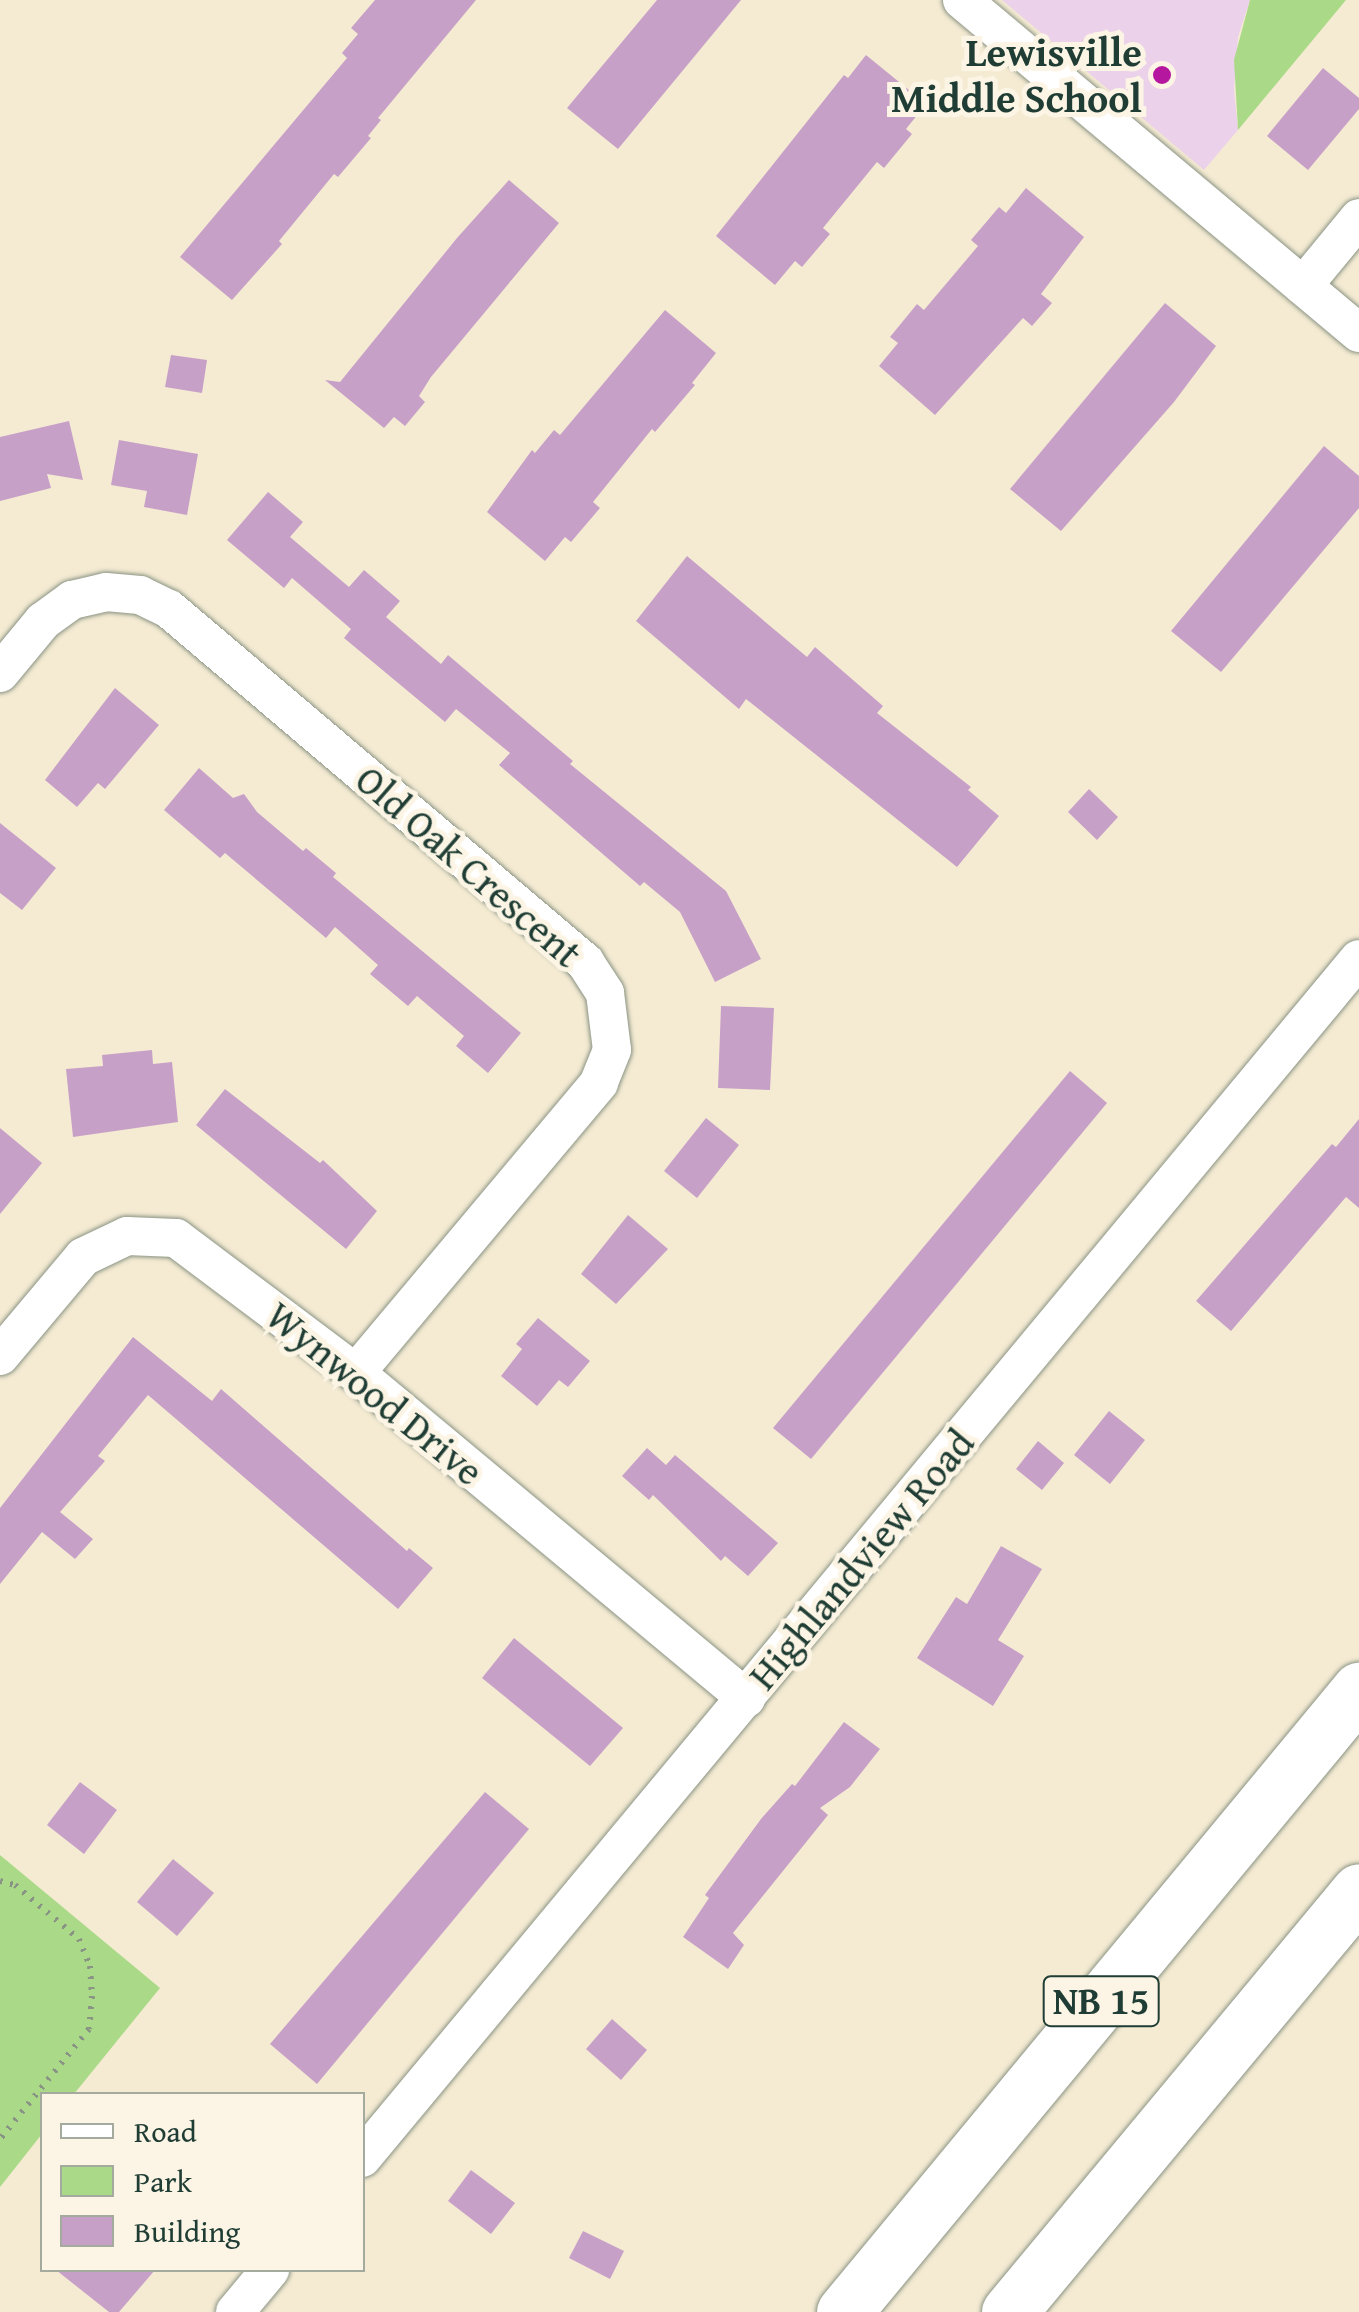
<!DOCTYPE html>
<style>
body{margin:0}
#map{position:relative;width:1359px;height:2312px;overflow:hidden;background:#f5ebd3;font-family:"Gentium Book Plus",serif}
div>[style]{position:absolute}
.built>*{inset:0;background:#ecd1ea}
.green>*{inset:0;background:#aada88}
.building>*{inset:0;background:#c7a0c8}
.path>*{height:6px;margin-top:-3px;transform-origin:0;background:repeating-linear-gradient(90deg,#8a9484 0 2.5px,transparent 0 10.5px)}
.roads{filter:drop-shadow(0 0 2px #8a9484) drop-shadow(0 0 2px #8a9484)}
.minor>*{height:38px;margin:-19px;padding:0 19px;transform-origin:19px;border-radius:19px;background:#fff}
.highway>*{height:55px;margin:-27.5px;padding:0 27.5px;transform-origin:27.5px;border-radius:27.5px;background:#fff}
.dots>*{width:28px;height:28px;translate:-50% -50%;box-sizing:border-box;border:5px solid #fcf5e5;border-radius:50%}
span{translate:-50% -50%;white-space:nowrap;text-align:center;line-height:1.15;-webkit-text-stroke:10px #fcf5e5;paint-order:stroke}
.shield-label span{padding:2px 8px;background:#fcf5e5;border:2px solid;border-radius:8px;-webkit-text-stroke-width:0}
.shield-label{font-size:38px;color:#1f3d34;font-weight:700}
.poi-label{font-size:40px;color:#1f3d34;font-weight:700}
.right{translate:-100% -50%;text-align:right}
.street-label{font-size:40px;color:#1f3d34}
.legend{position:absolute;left:40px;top:2092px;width:325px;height:180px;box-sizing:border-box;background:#fcf5e5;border:2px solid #a4ab9e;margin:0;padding:12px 18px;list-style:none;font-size:30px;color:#1f3d34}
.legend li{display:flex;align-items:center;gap:20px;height:50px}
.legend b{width:50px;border:2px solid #a4ab9e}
</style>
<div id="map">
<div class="built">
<div style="clip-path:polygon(1002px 0,1250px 0,1238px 37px,1234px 89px,1238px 130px,1204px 170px)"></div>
</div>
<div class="green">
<div style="clip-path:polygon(1250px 0,1346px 0,1238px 130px,1234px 60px)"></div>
<div style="clip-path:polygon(0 1855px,160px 1988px,74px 2094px,42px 2094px,42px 2134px,0 2187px)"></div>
</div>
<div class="building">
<div style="clip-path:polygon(375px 0,476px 0,378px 118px,381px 120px,368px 136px,371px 138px,338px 177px,334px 174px,279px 241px,282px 244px,232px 300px,180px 257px,347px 58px,342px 53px,358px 34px,351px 28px)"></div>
<div style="clip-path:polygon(657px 0,741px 0,618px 149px,567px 108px)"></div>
<div style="clip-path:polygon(866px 55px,926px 104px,906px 129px,912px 134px,884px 168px,877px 162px,823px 228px,830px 234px,802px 267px,795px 261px,775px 285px,716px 236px,844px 75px,848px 78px)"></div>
<div style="clip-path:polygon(1323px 68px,1359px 98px,1359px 109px,1308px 170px,1267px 136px)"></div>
<div style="clip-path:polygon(509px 180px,559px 223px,431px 377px,419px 396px,425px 402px,405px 426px,394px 417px,384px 428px,325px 380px,340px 382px,457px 238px)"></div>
<div style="clip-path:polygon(1026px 188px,1084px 237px,1041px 294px,1052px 303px,1032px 326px,1023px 318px,935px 415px,879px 366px,898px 343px,890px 337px,917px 304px,924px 310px,978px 246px,971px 240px,999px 207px,1006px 213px)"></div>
<div style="clip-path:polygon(1165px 303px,1216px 346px,1174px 402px,1061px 531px,1010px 489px)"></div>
<div style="clip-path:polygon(665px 310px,716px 353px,692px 383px,695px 385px,655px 432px,652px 429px,593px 502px,600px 508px,571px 542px,565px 537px,545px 561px,487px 512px,532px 450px,535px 453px,554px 430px,560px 435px)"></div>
<div style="clip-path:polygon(171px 355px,207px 360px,202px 393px,165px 387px)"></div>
<div style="clip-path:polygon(69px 421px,83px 480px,47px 474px,51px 488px,0 501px,0 437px)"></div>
<div style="clip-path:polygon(119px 440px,198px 454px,187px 515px,144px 507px,147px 491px,111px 485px)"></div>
<div style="clip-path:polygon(1324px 446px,1359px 476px,1359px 508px,1221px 672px,1171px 631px)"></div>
<div style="clip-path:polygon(268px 492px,303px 522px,290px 537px,349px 587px,364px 570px,400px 601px,386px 617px,441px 664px,448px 655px,573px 761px,570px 764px,726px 891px,761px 959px,715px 982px,680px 912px,644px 882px,640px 886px,499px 765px,510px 753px,456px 709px,445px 722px,344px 638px,351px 629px,292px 578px,284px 588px,227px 540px)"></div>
<div style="clip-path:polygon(687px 556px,807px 657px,815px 647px,883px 706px,877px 713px,971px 787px,968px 790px,999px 816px,957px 867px,746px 699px,739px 709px,636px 621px)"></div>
<div style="clip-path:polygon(115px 688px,159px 725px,105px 789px,98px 783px,77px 807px,45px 780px)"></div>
<div style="clip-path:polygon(199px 768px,233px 798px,244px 794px,257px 812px,303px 851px,306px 848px,336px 873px,333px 877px,521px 1033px,488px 1073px,456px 1046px,464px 1036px,417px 996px,408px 1006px,370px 974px,378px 965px,335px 927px,326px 938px,225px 853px,220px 858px,164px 810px)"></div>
<div style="clip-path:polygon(1089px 789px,1118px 817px,1097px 840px,1068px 812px)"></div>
<div style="clip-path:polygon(0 823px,56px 868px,22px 910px,0 893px)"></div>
<div style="clip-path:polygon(721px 1006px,774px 1008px,770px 1090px,718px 1088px)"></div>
<div style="clip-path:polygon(152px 1050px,153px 1064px,172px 1062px,178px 1122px,73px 1137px,66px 1069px,103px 1066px,102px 1055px)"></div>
<div style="clip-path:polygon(1070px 1071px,1107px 1103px,811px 1459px,773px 1428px)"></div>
<div style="clip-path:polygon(225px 1089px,320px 1163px,323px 1160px,377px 1211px,346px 1249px,196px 1125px)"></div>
<div style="clip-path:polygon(706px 1118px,739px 1145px,697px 1198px,664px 1171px)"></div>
<div style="clip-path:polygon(1359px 1119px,1359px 1208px,1346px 1197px,1231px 1331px,1196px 1301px,1332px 1144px,1336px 1147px)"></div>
<div style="clip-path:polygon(0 1128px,42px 1163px,0 1214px)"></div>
<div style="clip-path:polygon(628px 1215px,668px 1249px,616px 1304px,581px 1274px)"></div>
<div style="clip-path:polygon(538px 1318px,590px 1361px,568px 1387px,559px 1380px,537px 1406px,501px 1376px,522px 1349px,516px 1344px)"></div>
<div style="clip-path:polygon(133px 1337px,212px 1401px,221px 1389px,407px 1551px,409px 1548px,433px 1568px,398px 1609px,148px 1395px,98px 1456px,105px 1461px,60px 1512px,93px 1539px,75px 1559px,42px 1532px,0 1584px,0 1508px)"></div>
<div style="clip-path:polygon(1109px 1411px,1145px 1440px,1110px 1484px,1074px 1455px)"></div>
<div style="clip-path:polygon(1038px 1441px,1064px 1463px,1042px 1490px,1016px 1469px)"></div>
<div style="clip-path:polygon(647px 1448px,666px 1465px,675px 1455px,778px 1543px,748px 1576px,725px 1556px,721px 1561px,653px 1495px,649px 1500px,622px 1476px)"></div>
<div style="clip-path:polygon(1001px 1546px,1042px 1569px,998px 1640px,1024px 1656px,993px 1706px,917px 1658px,956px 1597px,967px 1604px)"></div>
<div style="clip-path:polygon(514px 1638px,623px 1728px,590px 1766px,482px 1678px)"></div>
<div style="clip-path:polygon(844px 1722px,880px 1749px,850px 1787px,820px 1808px,828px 1815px,733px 1933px,744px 1945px,728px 1969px,683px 1937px,709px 1898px,705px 1895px,761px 1819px,792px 1784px,795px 1786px)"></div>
<div style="clip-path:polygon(80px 1782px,117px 1810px,84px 1854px,47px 1825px)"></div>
<div style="clip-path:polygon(485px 1792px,529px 1829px,317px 2084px,270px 2044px)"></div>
<div style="clip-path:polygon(173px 1859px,214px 1893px,177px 1936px,137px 1902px)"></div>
<div style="clip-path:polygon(612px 2019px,647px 2050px,621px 2080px,586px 2049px)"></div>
<div style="clip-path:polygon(471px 2170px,515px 2203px,491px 2234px,448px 2201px)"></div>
<div style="clip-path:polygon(583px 2231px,624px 2251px,610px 2279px,569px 2258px)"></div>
<div style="clip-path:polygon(56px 2270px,155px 2270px,119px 2312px,109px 2312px)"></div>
</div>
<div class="path">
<div style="left:0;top:1881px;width:16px;rotate:15deg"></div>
<div style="left:15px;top:1885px;width:84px;rotate:40.2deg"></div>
<div style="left:79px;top:1939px;width:29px;rotate:68deg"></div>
<div style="left:90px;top:1966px;width:30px;rotate:86deg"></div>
<div style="left:92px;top:1996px;width:33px;rotate:95deg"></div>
<div style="left:89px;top:2029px;width:141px;rotate:129deg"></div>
</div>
<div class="roads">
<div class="minor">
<div style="left:962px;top:0;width:518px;rotate:39.99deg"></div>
<div style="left:1303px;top:286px;width:88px;rotate:-50.5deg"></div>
<div style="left:0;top:673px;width:67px;rotate:-50.4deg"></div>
<div style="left:43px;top:621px;width:36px;rotate:-36deg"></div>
<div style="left:72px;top:600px;width:35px;rotate:-13deg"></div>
<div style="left:106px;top:592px;width:34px;rotate:5deg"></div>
<div style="left:140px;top:595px;width:32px;rotate:26deg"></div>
<div style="left:169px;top:609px;width:546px;rotate:40.32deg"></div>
<div style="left:585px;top:962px;width:37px;rotate:57deg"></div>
<div style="left:605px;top:993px;width:57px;rotate:83deg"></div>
<div style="left:612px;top:1050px;width:35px;rotate:112deg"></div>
<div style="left:599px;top:1083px;width:378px;rotate:130deg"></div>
<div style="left:0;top:1356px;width:129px;rotate:-50deg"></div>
<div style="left:83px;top:1257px;width:49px;rotate:-25.5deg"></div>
<div style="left:127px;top:1236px;width:49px;rotate:2.3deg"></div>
<div style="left:176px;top:1238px;width:225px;rotate:36.9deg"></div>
<div style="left:356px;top:1373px;width:508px;rotate:39.81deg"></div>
<div style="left:362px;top:2158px;width:1559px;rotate:-50.26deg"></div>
<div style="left:235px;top:2312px;width:55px;rotate:-50.2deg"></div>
</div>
<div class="highway">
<div style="left:844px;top:2312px;width:808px;rotate:-50.38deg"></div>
<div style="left:1009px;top:2312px;width:547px;rotate:-50.26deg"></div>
</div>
</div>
<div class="dots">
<div style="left:1162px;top:75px;background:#b5179e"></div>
</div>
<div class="shield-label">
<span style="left:1101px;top:2001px">NB 15</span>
</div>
<div class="poi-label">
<span class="right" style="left:1142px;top:75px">Lewisville<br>Middle School</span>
</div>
<div class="street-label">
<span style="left:469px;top:866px;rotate:41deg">Old Oak Crescent</span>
<span style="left:375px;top:1393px;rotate:39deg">Wynwood Drive</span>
<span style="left:861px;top:1559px;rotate:-50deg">Highlandview Road</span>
</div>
<ul class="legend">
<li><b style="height:12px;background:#fff"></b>Road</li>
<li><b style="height:28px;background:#aada88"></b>Park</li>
<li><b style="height:28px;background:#c7a0c8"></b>Building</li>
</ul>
</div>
